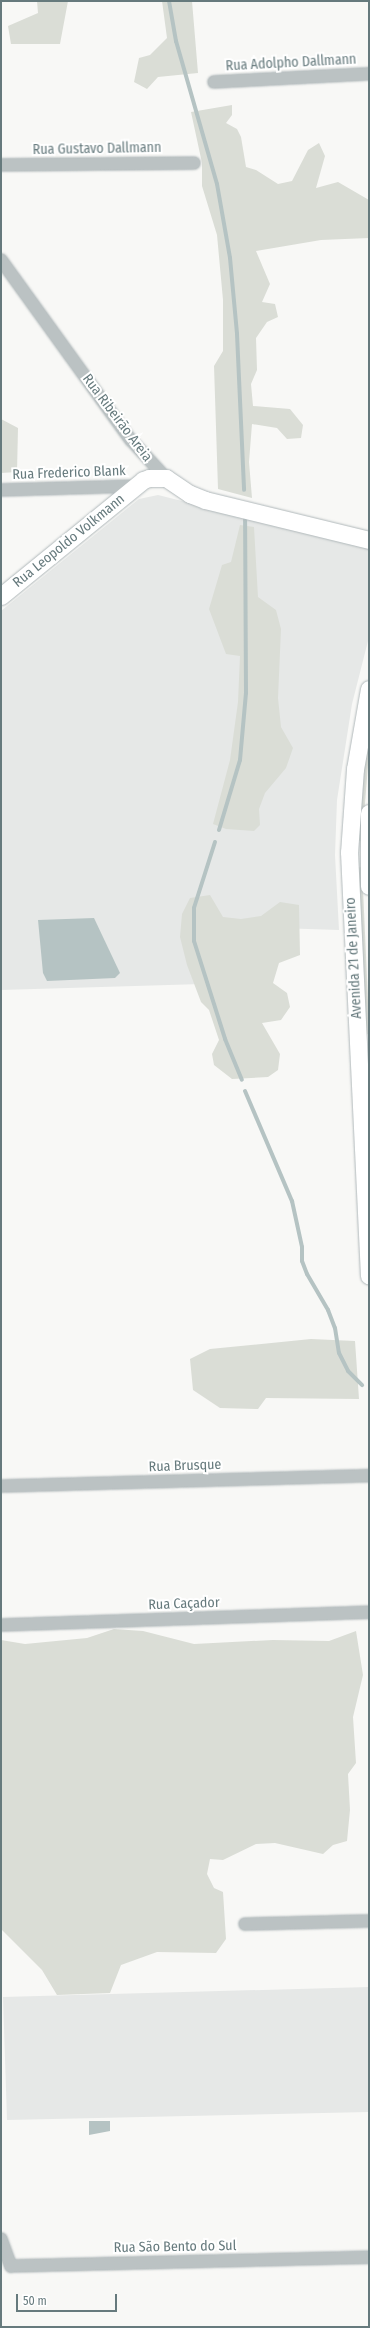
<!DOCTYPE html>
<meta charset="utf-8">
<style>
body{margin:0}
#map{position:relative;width:370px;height:2328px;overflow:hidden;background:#f8f8f6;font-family:"Fira Sans Condensed",sans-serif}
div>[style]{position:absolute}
.built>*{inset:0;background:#e6e8e7}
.green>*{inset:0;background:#daddd6}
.water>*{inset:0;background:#b5c3c3}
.stream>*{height:4px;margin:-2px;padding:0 2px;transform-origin:2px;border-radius:2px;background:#b5c3c3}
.roads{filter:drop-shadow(0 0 1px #b0b8ba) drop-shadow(0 0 1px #b0b8ba)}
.street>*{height:12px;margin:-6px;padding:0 6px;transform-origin:6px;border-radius:6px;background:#bbc2c3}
.secondary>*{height:17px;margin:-8.5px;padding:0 8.5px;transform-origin:8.5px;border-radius:8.5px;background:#fff}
span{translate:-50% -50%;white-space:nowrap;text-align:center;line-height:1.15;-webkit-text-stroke:4px #fff;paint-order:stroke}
.street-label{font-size:14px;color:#667a7d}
.frame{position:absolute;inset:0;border:2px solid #667a7d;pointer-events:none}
.scale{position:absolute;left:16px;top:2294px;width:101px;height:18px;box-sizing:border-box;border:2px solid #667a7d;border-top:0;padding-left:5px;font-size:12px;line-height:14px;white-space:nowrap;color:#667a7d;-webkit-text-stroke:3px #fff;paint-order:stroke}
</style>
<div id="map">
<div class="built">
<div style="clip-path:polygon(158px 495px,369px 548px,369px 637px,352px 704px,337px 800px,335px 855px,339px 930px,185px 925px,202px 984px,1px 990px,1px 611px,139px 499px)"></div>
<div style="clip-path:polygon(369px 1987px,369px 2112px,7px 2120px,3px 1997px)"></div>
</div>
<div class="green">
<div style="clip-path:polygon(37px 1px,68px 1px,60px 44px,11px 44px,8px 26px,38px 13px)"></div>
<div style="clip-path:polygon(162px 1px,192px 1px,198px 73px,158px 77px,147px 89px,134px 82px,139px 58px,150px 55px,167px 38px)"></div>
<div style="clip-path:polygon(232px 105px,232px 115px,226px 123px,237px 129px,241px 137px,246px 167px,256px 170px,278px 184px,292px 181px,308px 150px,319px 143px,325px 156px,316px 188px,338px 182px,369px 200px,369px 238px,321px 240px,256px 251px,270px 284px,262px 302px,275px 304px,278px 317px,267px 322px,256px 338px,257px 370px,251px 384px,253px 406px,290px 409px,303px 425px,301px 438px,287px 439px,277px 428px,252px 424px,249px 462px,252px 498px,218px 489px,214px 366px,223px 351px,223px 300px,217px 235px,202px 186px,202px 163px,191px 112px)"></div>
<div style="clip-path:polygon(1px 419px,18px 428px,17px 472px,1px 473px)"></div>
<div style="clip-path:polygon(240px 525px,254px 527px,258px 597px,276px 610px,281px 629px,278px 698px,281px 727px,293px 748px,286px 768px,265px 793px,259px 809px,260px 825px,254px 831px,226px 829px,213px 824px,230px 760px,238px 702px,240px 656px,226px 654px,209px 609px,222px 565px,231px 562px)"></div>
<div style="clip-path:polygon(369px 717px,369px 753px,362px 841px,356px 840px)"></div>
<div style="clip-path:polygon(362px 867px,369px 1022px,369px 1034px,363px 1035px,355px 868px)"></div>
<div style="clip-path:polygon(210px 895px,223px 917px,241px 919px,261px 916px,280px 902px,299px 905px,300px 955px,279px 963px,273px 983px,287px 993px,290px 1007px,281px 1020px,262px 1023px,280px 1054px,278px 1070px,268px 1077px,232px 1079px,214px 1065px,212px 1054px,219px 1040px,209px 1010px,201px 1002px,187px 965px,180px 937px,182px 914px,190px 898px)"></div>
<div style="clip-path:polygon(311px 1339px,355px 1341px,359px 1399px,266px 1398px,258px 1409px,220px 1408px,193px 1390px,190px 1359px,210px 1349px)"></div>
<div style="clip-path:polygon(114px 1629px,143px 1631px,194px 1644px,273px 1640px,329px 1641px,356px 1631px,363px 1675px,353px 1717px,356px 1763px,348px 1774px,350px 1810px,347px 1841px,333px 1845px,323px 1854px,275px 1843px,256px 1844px,223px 1860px,210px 1859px,207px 1874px,214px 1888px,223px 1892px,226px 1939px,216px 1953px,157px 1952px,121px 1965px,110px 1993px,57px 1995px,42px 1970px,1px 1929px,1px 1640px,25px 1644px,87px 1638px)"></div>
</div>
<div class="water">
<div style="clip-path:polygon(94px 918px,120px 973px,115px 978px,47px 981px,43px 973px,38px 920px)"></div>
<div style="clip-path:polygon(89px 2121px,110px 2121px,110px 2131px,89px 2135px)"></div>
</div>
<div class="stream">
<div style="left:169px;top:1px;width:41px;rotate:80.1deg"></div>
<div style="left:176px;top:41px;width:149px;rotate:74deg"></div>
<div style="left:217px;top:184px;width:75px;rotate:80deg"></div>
<div style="left:230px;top:258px;width:76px;rotate:84.7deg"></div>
<div style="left:237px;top:334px;width:156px;rotate:87.4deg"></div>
<div style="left:219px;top:830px;width:73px;rotate:-73.3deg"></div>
<div style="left:240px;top:760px;width:67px;rotate:-84.9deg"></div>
<div style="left:246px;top:693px;width:174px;rotate:-90.3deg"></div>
<div style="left:215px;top:842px;width:69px;rotate:107.7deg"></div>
<div style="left:194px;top:908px;width:33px;rotate:90deg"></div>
<div style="left:194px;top:941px;width:103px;rotate:72.4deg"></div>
<div style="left:225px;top:1039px;width:44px;rotate:67.5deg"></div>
<div style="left:245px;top:1091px;width:120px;rotate:66.9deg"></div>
<div style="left:292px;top:1201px;width:47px;rotate:77.7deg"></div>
<div style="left:302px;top:1247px;width:14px;rotate:90deg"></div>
<div style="left:302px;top:1261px;width:14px;rotate:69deg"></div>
<div style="left:307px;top:1274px;width:42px;rotate:59.7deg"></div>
<div style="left:328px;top:1310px;width:19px;rotate:69deg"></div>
<div style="left:335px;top:1328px;width:25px;rotate:81deg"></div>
<div style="left:339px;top:1353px;width:20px;rotate:63deg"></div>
<div style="left:348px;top:1371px;width:20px;rotate:45deg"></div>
</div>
<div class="roads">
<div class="street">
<div style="left:214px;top:82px;width:155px;rotate:-3deg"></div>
<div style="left:1px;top:165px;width:193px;rotate:-0.6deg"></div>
<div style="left:1px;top:260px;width:222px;rotate:54.2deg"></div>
<div style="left:131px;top:440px;width:52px;rotate:47.4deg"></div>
<div style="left:1px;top:490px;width:136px;rotate:-1.7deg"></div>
<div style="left:1px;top:1486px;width:368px;rotate:-1.6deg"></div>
<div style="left:1px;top:1625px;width:368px;rotate:-2deg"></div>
<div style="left:245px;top:1924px;width:124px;rotate:-1.4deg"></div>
<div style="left:1px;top:2239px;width:29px;rotate:70deg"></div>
<div style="left:11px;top:2266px;width:358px;rotate:-1.4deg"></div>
</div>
<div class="secondary">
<div style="left:1px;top:596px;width:183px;rotate:-39.2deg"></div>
<div style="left:143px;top:480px;width:6px;rotate:-18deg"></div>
<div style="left:149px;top:478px;width:17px"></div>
<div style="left:166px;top:478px;width:29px;rotate:34deg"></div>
<div style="left:190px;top:494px;width:16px;rotate:22deg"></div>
<div style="left:205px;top:500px;width:169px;rotate:13.7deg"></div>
<div style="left:369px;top:689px;width:81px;rotate:99.9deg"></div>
<div style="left:355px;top:769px;width:83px;rotate:94.1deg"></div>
<div style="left:349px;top:852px;width:424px;rotate:87.3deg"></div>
<div style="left:369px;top:813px;width:73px;rotate:90deg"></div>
</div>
</div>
<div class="street-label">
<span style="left:291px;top:63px;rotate:-3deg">Rua Adolpho Dallmann</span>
<span style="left:97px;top:149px;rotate:-1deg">Rua Gustavo Dallmann</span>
<span style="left:117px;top:418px;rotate:53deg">Rua Ribeirão Areia</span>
<span style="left:69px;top:473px;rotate:-2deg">Rua Frederico Blank</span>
<span style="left:69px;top:541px;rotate:-39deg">Rua Leopoldo Volkmann</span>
<span style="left:354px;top:958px;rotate:-93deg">Avenida 21 de Janeiro</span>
<span style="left:185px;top:1466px;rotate:-2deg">Rua Brusque</span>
<span style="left:184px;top:1604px;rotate:-2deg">Rua Caçador</span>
<span style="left:175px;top:2247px;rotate:-1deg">Rua São Bento do Sul</span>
</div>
<div class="frame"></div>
<div class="scale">50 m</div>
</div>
